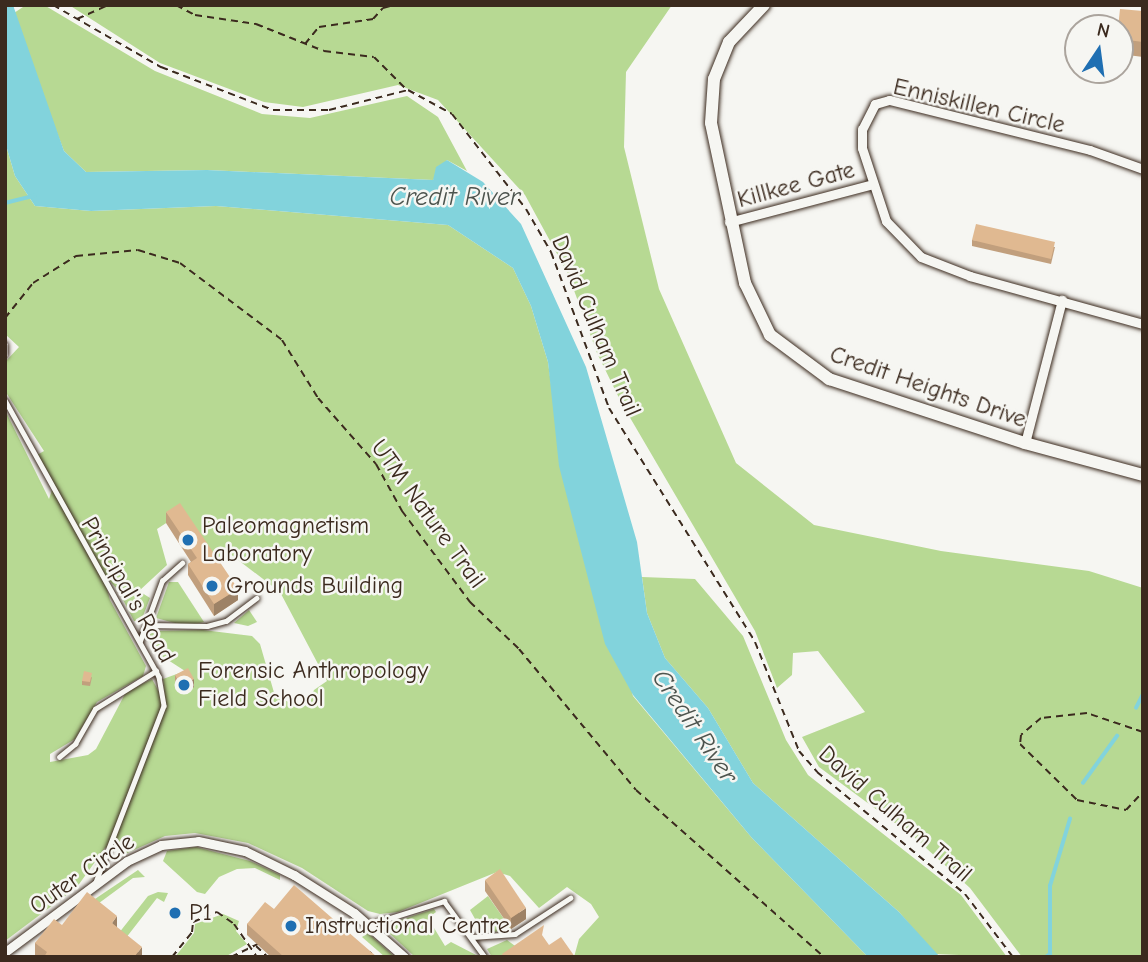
<!DOCTYPE html>
<style>
body{margin:0}
#map{position:relative;width:1148px;height:962px;overflow:hidden;background:#f6f6f2;font-family:"Comic Neue",sans-serif}
div>[style]{position:absolute}
.green>*{inset:0;background:#b7d993}
.water>*{inset:0;background:#82d3dc}
.stream>*{height:3.5px;margin:-1.75px;padding:0 1.75px;transform-origin:1.75px;border-radius:1.75px;background:#82d3dc}
.path>*{height:2px;margin-top:-1px;transform-origin:0;background:repeating-linear-gradient(90deg,#3b2a1e 0 7px,transparent 0 12px)}
.roads{filter:drop-shadow(0 0 2px #3b2a1e) drop-shadow(0 0 2px #3b2a1e)}
.lane>*{height:4.5px;margin:-2.25px;padding:0 2.25px;transform-origin:2.25px;border-radius:2.25px;background:#f6f6f2}
.street>*{height:9px;margin:-4.5px;padding:0 4.5px;transform-origin:4.5px;border-radius:4.5px;background:#f6f6f2}
.secondary>*{height:12px;margin:-6px;padding:0 6px;transform-origin:6px;border-radius:6px;background:#f6f6f2}
.wall>*{inset:0;background:#c19f7d}
.shaded-wall>*{inset:0;background:#9d8266}
.building>*{inset:0;background:#e0b991}
.dots>*{width:19px;height:19px;translate:-50% -50%;box-sizing:border-box;border:4px solid #f6f6f2;border-radius:50%}
span{translate:-50% -50%;white-space:nowrap;text-align:center;line-height:1.15;-webkit-text-stroke:5px #f6f6f2;paint-order:stroke}
.street-label{font-size:24px;color:#3b2a1e}
.poi-label{font-size:24px;color:#3b2a1e}
.left{translate:0 -50%;text-align:left}
.water-label{font-size:26px;color:#4d544e;font-style:italic}
.frame{position:absolute;inset:0;border:7px solid #3b2a1e;pointer-events:none}
.north{position:absolute;left:1064px;top:14px;width:70px;height:70px;box-sizing:border-box;background:#f6f6f2;border:2px solid #aba49d;border-radius:50%;rotate:13deg;font-size:19px;font-weight:700;line-height:28px;text-align:center;color:#3b2a1e}
.north::after{content:'';display:block;margin:auto;width:24px;height:32px;background:#1f6fb2;clip-path:polygon(50% 0,100% 100%,50% 72%,0 100%)}
</style>
<div id="map">
<div class="green">
<div style="clip-path:polygon(26px 5px,44px 5px,155px 71px,262px 114px,310px 118px,407px 96px,438px 117px,467px 171px,447px 160px,433px 180px,207px 170px,86px 172px,64px 151px,17px 28px,14px 13px)"></div>
<div style="clip-path:polygon(69px 5px,672px 5px,626px 72px,624px 147px,659px 289px,736px 463px,814px 525px,941px 551px,1089px 571px,1143px 588px,1143px 957px,1022px 957px,970px 888px,915px 838px,819px 767px,802px 737px,865px 712px,818px 651px,793px 653px,792px 675px,777px 688px,755px 631px,622px 404px,597px 353px,568px 274px,525px 195px,438px 100px,398px 85px,303px 107px,264px 102px,160px 63px)"></div>
<div style="clip-path:polygon(evenodd,5px 142px,15px 176px,35px 206px,91px 211px,216px 206px,448px 225px,513px 268px,531px 306px,548px 362px,554px 406px,633px 696px,752px 838px,868px 957px,574px 957px,579px 939px,599px 917px,591px 904px,567px 887px,539px 908px,510px 876px,497px 872px,398px 912px,380px 914px,368px 911px,302px 868px,248px 843px,195px 833px,165px 836px,123px 855px,112px 845px,105px 848px,77px 887px,5px 941px,5px 410px,49px 499px,53px 487px,37px 455px,44px 451px,5px 391px,5px 362px,19px 347px,5px 334px,5px 142px,180px 514px,211px 560px,229px 553px,280px 592px,327px 681px,314px 690px,307px 705px,300px 707px,275px 696px,260px 644px,252px 636px,203px 630px,151px 631px,148px 638px,154px 651px,185px 671px,163px 679px,166px 705px,152px 679px,126px 692px,96px 749px,88px 755px,50px 762px,50px 754px,75px 739px,97px 702px,143px 676px,146px 666px,110px 600px,103px 574px,118px 590px,134px 621px,141px 621px,150px 598px,139px 591px,167px 565px,157px 529px,180px 514px)"></div>
<div style="clip-path:polygon(642px 577px,695px 579px,743px 636px,786px 740px,808px 775px,961px 895px,1007px 957px,935px 954px,899px 912px,753px 783px,708px 708px,665px 658px,647px 613px)"></div>
<div style="clip-path:polygon(169px 582px,178px 582px,204px 622px,186px 626px,156px 618px)"></div>
<div style="clip-path:polygon(249px 610px,257px 622px,248px 626px,234px 623px)"></div>
<div style="clip-path:polygon(196px 847px,250px 861px,280px 875px,280px 880px,255px 868px,237px 869px,219px 877px,205px 894px,197px 892px,163px 861px,167px 851px)"></div>
<div style="clip-path:polygon(138px 870px,145px 877px,133px 878px,91px 909px,89px 903px)"></div>
<div style="clip-path:polygon(158px 892px,168px 893px,164px 902px,157px 898px,122px 943px,115px 938px,148px 896px)"></div>
<div style="clip-path:polygon(488px 896px,511px 929px,488px 933px,479px 926px,470px 910px)"></div>
<div style="clip-path:polygon(434px 909px,436px 912px,428px 918px,445px 946px,451px 942px,480px 957px,415px 957px,387px 931px,388px 924px)"></div>
<div style="clip-path:polygon(223px 914px,239px 921px,236px 931px,247px 944px,225px 957px,175px 957px,194px 933px,195px 924px)"></div>
<div style="clip-path:polygon(368px 933px,395px 957px,385px 957px,362px 937px)"></div>
<div style="clip-path:polygon(507px 940px,522px 951px,514px 957px,492px 957px,487px 949px)"></div>
</div>
<div class="water">
<div style="clip-path:polygon(5px 5px,13px 5px,64px 151px,86px 172px,207px 170px,433px 180px,436px 167px,447px 160px,483px 182px,521px 224px,586px 367px,637px 542px,647px 613px,665px 658px,708px 708px,753px 783px,899px 912px,940px 957px,868px 957px,752px 838px,633px 695px,605px 644px,559px 466px,548px 362px,531px 306px,513px 268px,448px 225px,216px 206px,91px 211px,35px 206px,15px 176px,5px 142px)"></div>
</div>
<div class="stream">
<div style="left:5px;top:203px;width:30px;rotate:-14deg"></div>
<div style="left:1136px;top:708px;width:16px;rotate:-63deg"></div>
<div style="left:1083px;top:783px;width:58px;rotate:-54.1deg"></div>
<div style="left:1046px;top:957px;width:5px;rotate:-37deg"></div>
<div style="left:1050px;top:954px;width:68px;rotate:-90deg"></div>
<div style="left:1050px;top:886px;width:70px;rotate:-73.4deg"></div>
</div>
<div class="path">
<div style="left:53px;top:5px;width:125px;rotate:29.9deg"></div>
<div style="left:161px;top:67px;width:120px;rotate:21deg"></div>
<div style="left:273px;top:110px;width:56px"></div>
<div style="left:329px;top:110px;width:81px;rotate:-14.2deg"></div>
<div style="left:408px;top:90px;width:50px;rotate:28.6deg"></div>
<div style="left:452px;top:114px;width:120px;rotate:52.1deg"></div>
<div style="left:526px;top:209px;width:50px;rotate:59.8deg"></div>
<div style="left:551px;top:252px;width:166px;rotate:69.6deg"></div>
<div style="left:609px;top:408px;width:276px;rotate:58deg"></div>
<div style="left:755px;top:642px;width:118px;rotate:68deg"></div>
<div style="left:799px;top:751px;width:28px;rotate:49deg"></div>
<div style="left:817px;top:772px;width:192px;rotate:39.5deg"></div>
<div style="left:965px;top:894px;width:79px;rotate:52.7deg"></div>
<div style="left:176px;top:5px;width:21px;rotate:28deg"></div>
<div style="left:195px;top:15px;width:62px;rotate:8.4deg"></div>
<div style="left:256px;top:24px;width:73px;rotate:21.7deg"></div>
<div style="left:324px;top:51px;width:50px;rotate:6.8deg"></div>
<div style="left:374px;top:57px;width:47px;rotate:45deg"></div>
<div style="left:77px;top:19px;width:34px;rotate:-24deg"></div>
<div style="left:305px;top:44px;width:22px;rotate:-51deg"></div>
<div style="left:319px;top:27px;width:55px;rotate:-8.4deg"></div>
<div style="left:373px;top:19px;width:15px;rotate:-48deg"></div>
<div style="left:383px;top:8px;width:11px;rotate:-15deg"></div>
<div style="left:5px;top:318px;width:45px;rotate:-51.3deg"></div>
<div style="left:33px;top:283px;width:51px;rotate:-32.1deg"></div>
<div style="left:76px;top:256px;width:62px;rotate:-5.5deg"></div>
<div style="left:138px;top:250px;width:44px;rotate:17.2deg"></div>
<div style="left:180px;top:263px;width:128px;rotate:37deg"></div>
<div style="left:282px;top:340px;width:68px;rotate:58.2deg"></div>
<div style="left:318px;top:398px;width:88px;rotate:48.7deg"></div>
<div style="left:376px;top:464px;width:54px;rotate:61deg"></div>
<div style="left:402px;top:511px;width:114px;rotate:53.2deg"></div>
<div style="left:470px;top:602px;width:68px;rotate:43.8deg"></div>
<div style="left:519px;top:649px;width:183px;rotate:50.3deg"></div>
<div style="left:636px;top:790px;width:251px;rotate:41.6deg"></div>
<div style="left:1143px;top:732px;width:59px;rotate:-161.3deg"></div>
<div style="left:1087px;top:713px;width:46px;rotate:173.8deg"></div>
<div style="left:1041px;top:718px;width:26px;rotate:140deg"></div>
<div style="left:1021px;top:735px;width:9px;rotate:96deg"></div>
<div style="left:1020px;top:744px;width:80px;rotate:44.5deg"></div>
<div style="left:1077px;top:800px;width:50px;rotate:11.5deg"></div>
<div style="left:1126px;top:810px;width:25px;rotate:-47deg"></div>
<div style="left:256px;top:946px;width:16px;rotate:43deg"></div>
<div style="left:172px;top:957px;width:32px;rotate:-51deg"></div>
<div style="left:192px;top:932px;width:10px;rotate:-84deg"></div>
<div style="left:193px;top:922px;width:26px;rotate:-23deg"></div>
<div style="left:217px;top:912px;width:21px;rotate:35deg"></div>
<div style="left:234px;top:924px;width:40px;rotate:55.1deg"></div>
<div style="left:231px;top:957px;width:30px;rotate:-26deg"></div>
<div style="left:367px;top:957px;width:11px;rotate:-49deg"></div>
</div>
<div class="roads">
<div class="lane">
<div style="left:5px;top:344px;width:11px;rotate:90deg"></div>
<div style="left:5px;top:400px;width:317px;rotate:60.9deg"></div>
<div style="left:159px;top:677px;width:29px;rotate:80deg"></div>
<div style="left:164px;top:706px;width:189px;rotate:111.1deg"></div>
<div style="left:146px;top:625px;width:61px;rotate:0.9deg"></div>
<div style="left:207px;top:626px;width:20px;rotate:-15deg"></div>
<div style="left:226px;top:621px;width:38px;rotate:-37deg"></div>
<div style="left:140px;top:641px;width:64px;rotate:-69.9deg"></div>
<div style="left:162px;top:581px;width:27px;rotate:-42deg"></div>
<div style="left:59px;top:757px;width:21px;rotate:-39deg"></div>
<div style="left:75px;top:744px;width:40px;rotate:-60.3deg"></div>
<div style="left:95px;top:709px;width:72px;rotate:-31.9deg"></div>
<div style="left:368px;top:925px;width:80px;rotate:-17.5deg"></div>
<div style="left:444px;top:901px;width:69px;rotate:53.8deg"></div>
<div style="left:472px;top:937px;width:43px;rotate:-4deg"></div>
<div style="left:515px;top:934px;width:66px;rotate:-33.2deg"></div>
</div>
<div class="street">
<div style="left:1143px;top:169px;width:56px;rotate:-160.3deg"></div>
<div style="left:1090px;top:150px;width:207px;rotate:-166deg"></div>
<div style="left:889px;top:100px;width:15px;rotate:164deg"></div>
<div style="left:875px;top:104px;width:28px;rotate:117deg"></div>
<div style="left:862px;top:129px;width:19px;rotate:90deg"></div>
<div style="left:862px;top:148px;width:77px;rotate:71.8deg"></div>
<div style="left:886px;top:221px;width:50px;rotate:45.8deg"></div>
<div style="left:921px;top:257px;width:53px;rotate:21.2deg"></div>
<div style="left:970px;top:276px;width:180px;rotate:15.5deg"></div>
<div style="left:729px;top:222px;width:149px;rotate:-14.8deg"></div>
<div style="left:1025px;top:443px;width:148px;rotate:-75.5deg"></div>
<div style="left:5px;top:952px;width:152px;rotate:-36.7deg"></div>
<div style="left:127px;top:861px;width:38px;rotate:-25deg"></div>
<div style="left:161px;top:845px;width:37px;rotate:-6deg"></div>
<div style="left:198px;top:841px;width:48px;rotate:12deg"></div>
<div style="left:245px;top:851px;width:55px;rotate:26.1deg"></div>
<div style="left:294px;top:875px;width:71px;rotate:32.3deg"></div>
<div style="left:354px;top:913px;width:67px;rotate:41.3deg"></div>
</div>
<div class="secondary">
<div style="left:764px;top:5px;width:51px;rotate:133.4deg"></div>
<div style="left:729px;top:42px;width:40px;rotate:112deg"></div>
<div style="left:714px;top:79px;width:44px;rotate:93.9deg"></div>
<div style="left:711px;top:123px;width:164px;rotate:78deg"></div>
<div style="left:745px;top:283px;width:58px;rotate:64.3deg"></div>
<div style="left:770px;top:335px;width:74px;rotate:36.7deg"></div>
<div style="left:829px;top:379px;width:206px;rotate:18.1deg"></div>
<div style="left:1025px;top:443px;width:122px;rotate:15.2deg"></div>
</div>
</div>
<div class="wall">
<div style="clip-path:polygon(1143px 11px,1143px 57px,1120px 54px,1120px 28px)"></div>
<div style="clip-path:polygon(972px 240px,1055px 247px,1051px 264px,972px 246px)"></div>
<div style="clip-path:polygon(166px 512px,238px 600px,214px 616px,188px 575px,188px 564px,191px 562px,166px 523px)"></div>
<div style="clip-path:polygon(175px 675px,194px 687px,181px 694px,175px 682px)"></div>
<div style="clip-path:polygon(92px 677px,90px 686px,82px 685px,82px 681px)"></div>
<div style="clip-path:polygon(485px 880px,526px 919px,511px 929px,485px 891px)"></div>
<div style="clip-path:polygon(274px 909px,377px 957px,271px 957px,247px 935px,247px 924px)"></div>
<div style="clip-path:polygon(62px 925px,117px 928px,142px 957px,35px 957px,35px 943px)"></div>
</div>
<div class="shaded-wall">
<div style="clip-path:polygon(238px 589px,238px 600px,214px 616px,214px 604px)"></div>
<div style="clip-path:polygon(194px 679px,194px 687px,181px 694px,181px 686px)"></div>
<div style="clip-path:polygon(526px 908px,526px 919px,511px 929px,511px 918px)"></div>
<div style="clip-path:polygon(117px 916px,117px 935px,112px 923px)"></div>
<div style="clip-path:polygon(142px 947px,142px 957px,134px 957px)"></div>
</div>
<div class="building">
<div style="clip-path:polygon(1120px 9px,1143px 11px,1143px 42px,1120px 39px,1120px 28px,1118px 28px)"></div>
<div style="clip-path:polygon(976px 224px,1055px 242px,1051px 259px,972px 240px)"></div>
<div style="clip-path:polygon(180px 503px,238px 589px,214px 604px,188px 564px,197px 558px,166px 512px)"></div>
<div style="clip-path:polygon(188px 668px,194px 679px,181px 686px,175px 675px)"></div>
<div style="clip-path:polygon(84px 671px,92px 673px,90px 682px,82px 681px)"></div>
<div style="clip-path:polygon(500px 869px,526px 908px,511px 918px,485px 880px)"></div>
<div style="clip-path:polygon(294px 885px,377px 957px,284px 957px,247px 924px,265px 902px,274px 909px)"></div>
<div style="clip-path:polygon(87px 892px,117px 916px,112px 923px,142px 947px,134px 957px,44px 957px,47px 952px,35px 943px,54px 919px,62px 925px)"></div>
<div style="clip-path:polygon(544px 925px,542px 935px,549px 945px,561px 937px,575px 957px,503px 957px,502px 954px)"></div>
</div>
<div class="dots">
<div style="left:188px;top:540px;background:#1f6fb2"></div>
<div style="left:212px;top:586px;background:#1f6fb2"></div>
<div style="left:184px;top:685px;background:#1f6fb2"></div>
<div style="left:175px;top:913px;background:#1f6fb2"></div>
<div style="left:291px;top:926px;background:#1f6fb2"></div>
</div>
<div class="street-label">
<span style="left:979px;top:106px;rotate:13deg">Enniskillen Circle</span>
<span style="left:796px;top:185px;rotate:-15deg">Killkee Gate</span>
<span style="left:596px;top:326px;rotate:67deg">David Culham Trail</span>
<span style="left:928px;top:387px;rotate:19deg">Credit Heights Drive</span>
<span style="left:428px;top:514px;rotate:54deg">UTM Nature Trail</span>
<span style="left:128px;top:590px;rotate:60deg">Principal's Road</span>
<span style="left:895px;top:814px;rotate:41deg">David Culham Trail</span>
<span style="left:82px;top:874px;rotate:-35deg">Outer Circle</span>
</div>
<div class="poi-label">
<span class="left" style="left:202px;top:540px">Paleomagnetism<br>Laboratory</span>
<span class="left" style="left:226px;top:586px">Grounds Building</span>
<span class="left" style="left:198px;top:685px">Forensic Anthropology<br>Field School</span>
<span class="left" style="left:189px;top:913px">P1</span>
<span class="left" style="left:305px;top:926px">Instructional Centre</span>
</div>
<div class="water-label">
<span style="left:455px;top:198px">Credit River</span>
<span style="left:694px;top:727px;rotate:56deg">Credit River</span>
</div>
<div class="frame"></div>
<div class="north">N</div>
</div>
